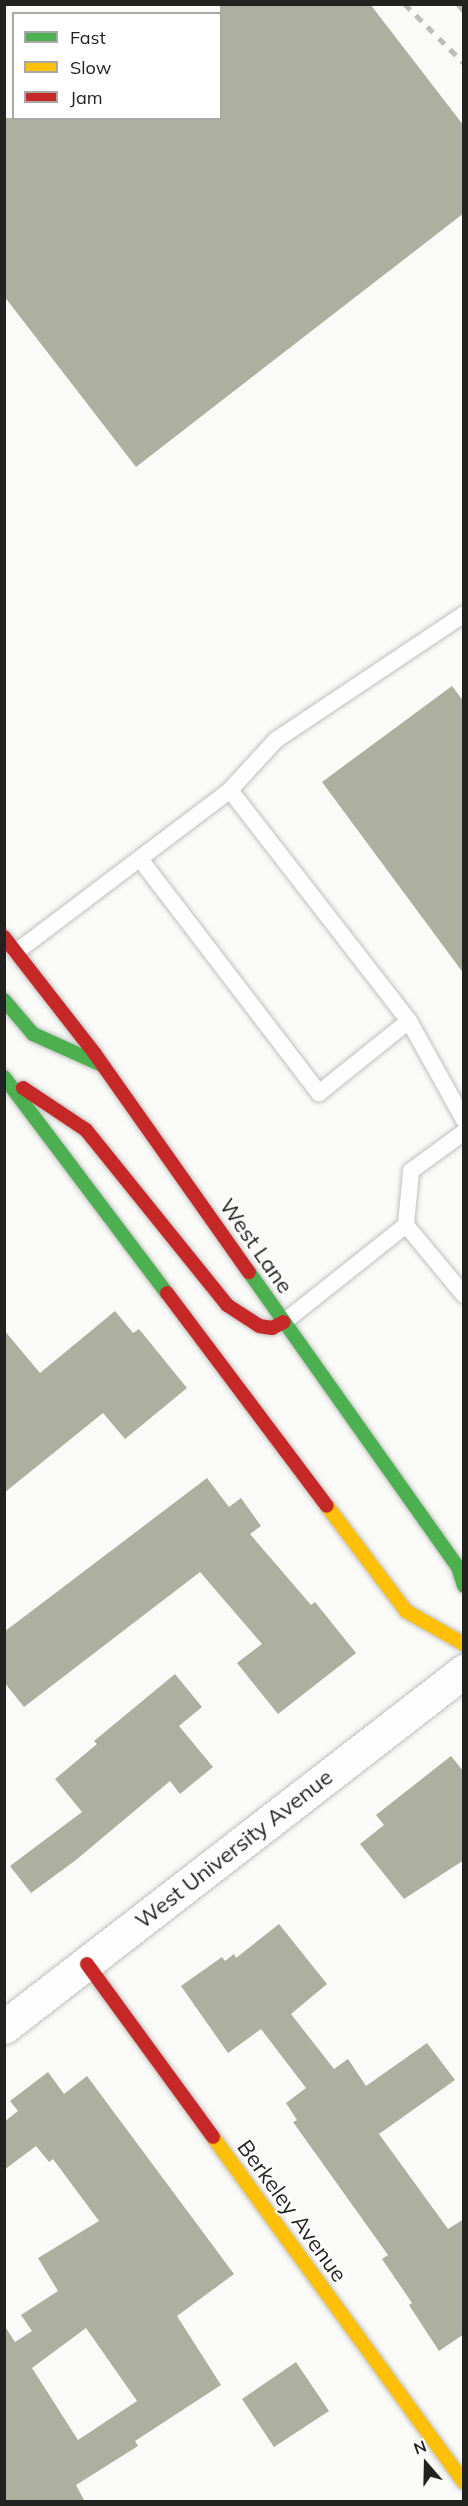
<!DOCTYPE html>
<style>
body{margin:0}
#map{position:relative;width:468px;height:2506px;overflow:hidden;background:#fafbf8;font-family:Mulish,sans-serif}
div>[style]{position:absolute}
.building>*{inset:0;background:#adb09f}
.roads{filter:drop-shadow(0 0 2px #bfbfbd) drop-shadow(0 0 2px #bfbfbd)}
.lane>*{height:16px;margin:-8px;padding:0 8px;transform-origin:8px;border-radius:8px;background:#fefefe}
.street>*{height:33px;margin:-16.5px;padding:0 16.5px;transform-origin:16.5px;border-radius:16.5px;background:#fefefe}
.fast>*{height:14px;margin:-7px;padding:0 7px;transform-origin:7px;border-radius:7px;background:#4caf50}
.slow>*{height:14px;margin:-7px;padding:0 7px;transform-origin:7px;border-radius:7px;background:#ffc107}
.jam>*{height:14px;margin:-7px;padding:0 7px;transform-origin:7px;border-radius:7px;background:#c62828}
.rail>*{height:4.5px;margin-top:-2.25px;transform-origin:0;background:repeating-linear-gradient(90deg,#bdbdbc 0 8px,transparent 0 16px)}
span{translate:-50% -50%;white-space:nowrap;text-align:center;line-height:1.15;-webkit-text-stroke:4.5px #fff;paint-order:stroke}
.street-label{font-size:22px;color:#222321}
.frame{position:absolute;inset:0;border:6px solid #222321;pointer-events:none}
.legend{position:absolute;left:12px;top:12px;width:210px;height:108px;box-sizing:border-box;background:#fff;border:2px solid #a7a7a6;margin:0;padding:8px 10px;list-style:none;font-size:18px;color:#222321}
.legend li{display:flex;align-items:center;gap:12px;height:30px}
.legend b{width:30px;border:2px solid #a7a7a6}
.north{position:absolute;left:396px;top:2434px;width:60px;height:60px;-webkit-text-stroke:4px #fff;paint-order:stroke;rotate:340deg;font-size:16px;font-weight:700;line-height:24px;text-align:center;color:#222321}
.north::after{content:'';display:block;margin:auto;width:21px;height:27px;background:#222321;clip-path:polygon(50% 0,100% 100%,50% 72%,0 100%)}
</style>
<div id="map">
<div class="building">
<div style="clip-path:polygon(220px 4px,370px 4px,464px 126px,464px 213px,136px 467px,4px 296px,4px 118px,220px 118px)"></div>
<div style="clip-path:polygon(452px 686px,464px 702px,464px 974px,322px 782px)"></div>
<div style="clip-path:polygon(115px 1311px,133px 1333px,139px 1329px,187px 1388px,125px 1439px,103px 1413px,4px 1493px,4px 1330px,40px 1373px)"></div>
<div style="clip-path:polygon(207px 1478px,229px 1507px,241px 1498px,261px 1526px,250px 1534px,311px 1605px,315px 1602px,356px 1653px,278px 1714px,237px 1663px,262px 1644px,200px 1572px,24px 1707px,4px 1682px,4px 1632px)"></div>
<div style="clip-path:polygon(175px 1674px,202px 1707px,179px 1726px,213px 1767px,180px 1794px,170px 1781px,76px 1860px,31px 1893px,10px 1866px,82px 1812px,55px 1779px,97px 1744px,94px 1741px)"></div>
<div style="clip-path:polygon(451px 1756px,464px 1772px,464px 1860px,404px 1899px,360px 1844px,384px 1825px,376px 1815px)"></div>
<div style="clip-path:polygon(279px 1924px,327px 1984px,291px 2014px,334px 2069px,348px 2059px,366px 2086px,427px 2043px,455px 2080px,379px 2134px,448px 2229px,464px 2219px,464px 2334px,439px 2351px,409px 2305px,412px 2303px,382px 2259px,388px 2255px,293px 2122px,297px 2120px,286px 2103px,306px 2088px,261px 2029px,228px 2053px,181px 1986px,222px 1957px,225px 1961px,234px 1954px,236px 1958px)"></div>
<div style="clip-path:polygon(evenodd,48px 2072px,64px 2094px,87px 2076px,234px 2274px,177px 2316px,221px 2385px,135px 2441px,138px 2446px,76px 2485px,85px 2502px,4px 2502px,4px 2325px,15px 2342px,32px 2331px,21px 2315px,58px 2291px,38px 2258px,99px 2221px,53px 2159px,49px 2162px,36px 2146px,4px 2170px,4px 2122px,18px 2111px,10px 2101px,48px 2072px,86px 2328px,137px 2401px,78px 2440px,32px 2368px,86px 2328px)"></div>
<div style="clip-path:polygon(296px 2362px,329px 2411px,274px 2447px,242px 2399px)"></div>
</div>
<div class="roads">
<div class="lane">
<div style="left:140px;top:859px;width:295px;rotate:52.6deg"></div>
<div style="left:319px;top:1093px;width:115px;rotate:-38.7deg"></div>
<div style="left:409px;top:1021px;width:292px;rotate:-127.8deg"></div>
<div style="left:16px;top:952px;width:268px;rotate:-37.1deg"></div>
<div style="left:230px;top:790px;width:68px;rotate:-47.4deg"></div>
<div style="left:276px;top:740px;width:226px;rotate:-33.8deg"></div>
<div style="left:409px;top:1021px;width:113px;rotate:60.9deg"></div>
<div style="left:464px;top:1132px;width:66px;rotate:143.7deg"></div>
<div style="left:411px;top:1171px;width:54px;rotate:95.3deg"></div>
<div style="left:406px;top:1225px;width:91px;rotate:50.4deg"></div>
<div style="left:284px;top:1322px;width:156px;rotate:-38.5deg"></div>
</div>
<div class="street">
<div style="left:4px;top:2027px;width:582px;rotate:-37.74deg"></div>
</div>
<div class="fast">
<div style="left:4px;top:1000px;width:45px;rotate:49.5deg"></div>
<div style="left:33px;top:1034px;width:76px;rotate:24.2deg"></div>
<div style="left:4px;top:1077px;width:271px;rotate:53deg"></div>
<div style="left:249px;top:1272px;width:362px;rotate:54.7deg"></div>
<div style="left:458px;top:1567px;width:20px;rotate:72deg"></div>
</div>
<div class="slow">
<div style="left:327px;top:1506px;width:131px;rotate:53deg"></div>
<div style="left:406px;top:1611px;width:67px;rotate:29.6deg"></div>
<div style="left:213px;top:2137px;width:427px;rotate:54deg"></div>
</div>
<div class="jam">
<div style="left:4px;top:937px;width:148px;rotate:52.1deg"></div>
<div style="left:95px;top:1054px;width:267px;rotate:54.8deg"></div>
<div style="left:23px;top:1088px;width:76px;rotate:33.7deg"></div>
<div style="left:86px;top:1130px;width:225px;rotate:51.1deg"></div>
<div style="left:227px;top:1305px;width:38px;rotate:33deg"></div>
<div style="left:259px;top:1326px;width:13px;rotate:9deg"></div>
<div style="left:272px;top:1328px;width:13px;rotate:-27deg"></div>
<div style="left:167px;top:1293px;width:266px;rotate:53.1deg"></div>
<div style="left:87px;top:1964px;width:214px;rotate:53.9deg"></div>
</div>
</div>
<div class="rail">
<div style="left:405px;top:4px;width:83px;rotate:45deg"></div>
<div style="left:458px;top:4px;width:9px;rotate:49deg"></div>
</div>
<div class="street-label">
<span style="left:256px;top:1246px;rotate:55deg">West Lane</span>
<span style="left:234px;top:1849px;rotate:-38deg">West University Avenue</span>
<span style="left:292px;top:2211px;rotate:54deg">Berkeley Avenue</span>
</div>
<div class="frame"></div>
<ul class="legend">
<li><b style="height:8px;background:#4caf50"></b>Fast</li>
<li><b style="height:8px;background:#ffc107"></b>Slow</li>
<li><b style="height:8px;background:#c62828"></b>Jam</li>
</ul>
<div class="north">N</div>
</div>
